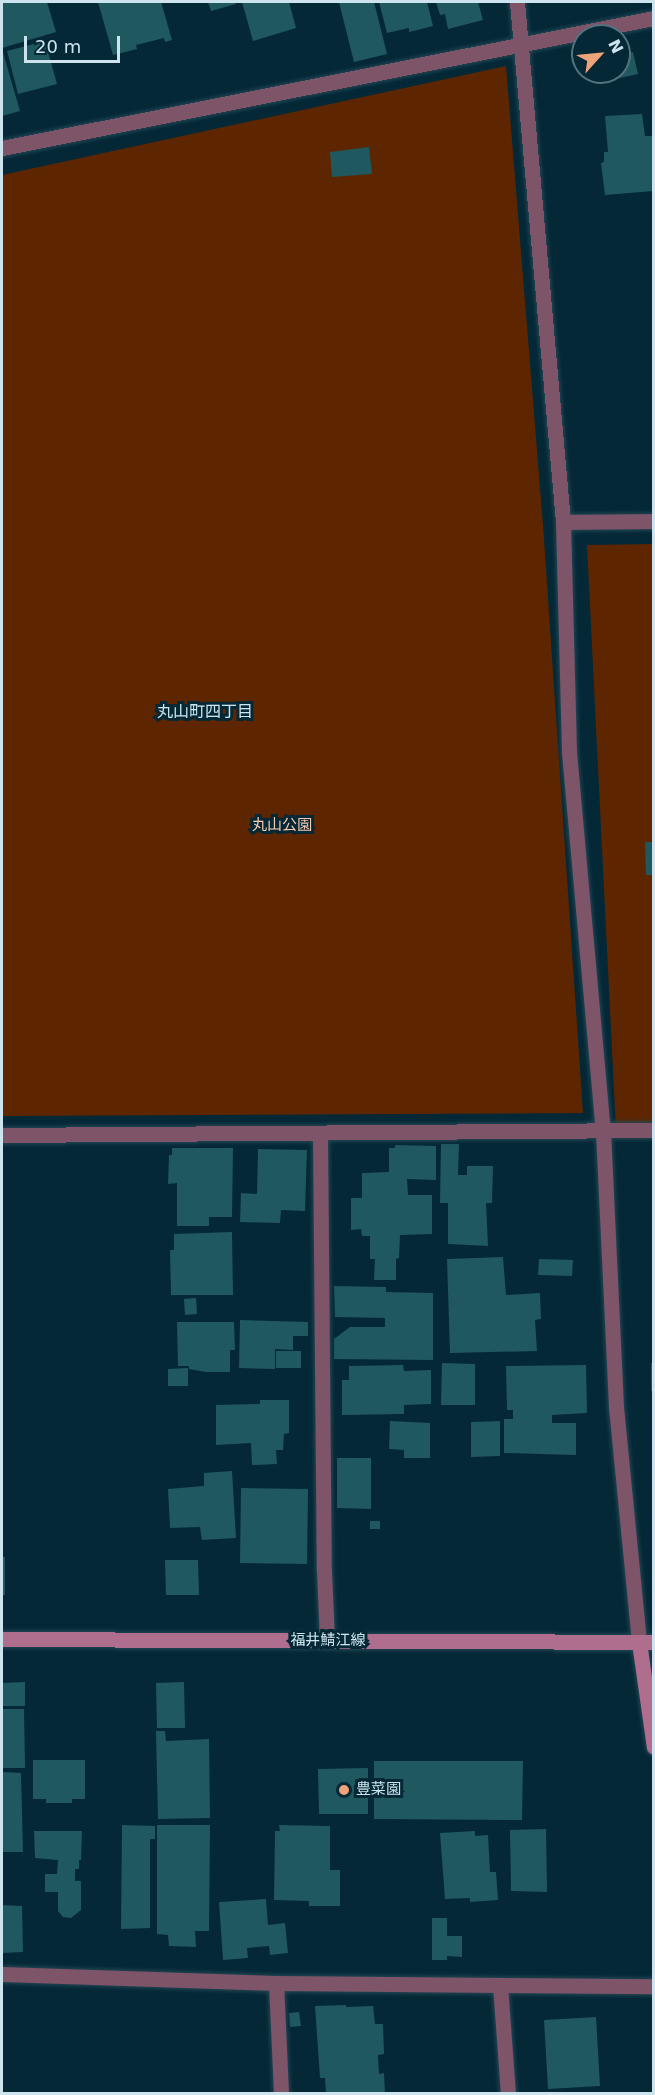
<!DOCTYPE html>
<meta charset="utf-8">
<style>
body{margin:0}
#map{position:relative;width:655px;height:2095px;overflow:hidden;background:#042836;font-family:"DejaVu Sans","Noto Sans JP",sans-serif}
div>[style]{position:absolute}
.green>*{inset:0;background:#5e2600}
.building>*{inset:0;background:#205860}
.roads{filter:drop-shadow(0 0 2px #244654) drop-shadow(0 0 2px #244654)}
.street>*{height:15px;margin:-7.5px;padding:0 7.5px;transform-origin:7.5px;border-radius:7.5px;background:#7d5468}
.secondary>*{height:15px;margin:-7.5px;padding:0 7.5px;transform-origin:7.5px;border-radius:7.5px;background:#af6e8e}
.dots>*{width:16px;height:16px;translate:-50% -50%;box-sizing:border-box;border:3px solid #042836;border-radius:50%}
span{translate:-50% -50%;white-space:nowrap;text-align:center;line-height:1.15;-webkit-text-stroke:6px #042836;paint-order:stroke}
.park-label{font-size:15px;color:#fac9af}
.street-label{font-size:15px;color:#cde4ef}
.poi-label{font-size:15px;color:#cde4ef}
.left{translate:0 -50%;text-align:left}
.neighbourhood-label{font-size:16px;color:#cde4ef}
.frame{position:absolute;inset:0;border:3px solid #cde4ef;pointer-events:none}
.north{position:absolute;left:571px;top:24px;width:60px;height:60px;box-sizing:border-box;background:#042836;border:2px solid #547380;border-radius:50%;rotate:63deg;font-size:16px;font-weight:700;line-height:24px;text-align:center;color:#cde4ef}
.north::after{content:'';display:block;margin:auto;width:21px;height:27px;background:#f0a279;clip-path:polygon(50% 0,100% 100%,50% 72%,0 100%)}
.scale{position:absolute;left:24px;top:36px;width:96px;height:27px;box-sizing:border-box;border:3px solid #cde4ef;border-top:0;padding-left:8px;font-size:18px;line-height:21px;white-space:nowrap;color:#cde4ef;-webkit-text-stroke:4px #042836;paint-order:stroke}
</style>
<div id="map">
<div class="green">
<div style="clip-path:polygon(506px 66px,543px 525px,583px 1113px,2px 1116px,2px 175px)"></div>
<div style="clip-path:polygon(653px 544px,653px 1130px,616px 1131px,587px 545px)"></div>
</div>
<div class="building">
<div style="clip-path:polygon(2px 2px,47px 2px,56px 32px,2px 48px)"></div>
<div style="clip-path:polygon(98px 2px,161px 2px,172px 40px,165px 42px,164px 38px,136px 45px,137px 49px,113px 55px)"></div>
<div style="clip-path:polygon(208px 2px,235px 2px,236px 4px,211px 11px)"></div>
<div style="clip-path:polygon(242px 2px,289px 2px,296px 28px,253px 41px)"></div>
<div style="clip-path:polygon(339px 2px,374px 2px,387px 54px,354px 62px)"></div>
<div style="clip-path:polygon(379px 2px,427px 2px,433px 26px,409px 32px,409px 28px,387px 33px)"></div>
<div style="clip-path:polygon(436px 2px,478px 2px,483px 20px,448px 29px,445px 14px,440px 15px)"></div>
<div style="clip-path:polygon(45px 41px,57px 84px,18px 94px,7px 51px)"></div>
<div style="clip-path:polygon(2px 49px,20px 111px,2px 116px)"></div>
<div style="clip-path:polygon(633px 52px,638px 74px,615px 79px,614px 72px,619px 72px,619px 55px)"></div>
<div style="clip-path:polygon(642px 114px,645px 136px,652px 136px,654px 141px,654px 191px,605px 195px,601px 163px,604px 162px,604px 152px,608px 152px,605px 116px)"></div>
<div style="clip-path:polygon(369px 147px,372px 174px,332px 177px,330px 152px)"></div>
<div style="clip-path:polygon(645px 842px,654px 842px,654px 875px,646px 875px)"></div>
<div style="clip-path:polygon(441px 1144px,459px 1144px,458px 1175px,467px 1175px,467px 1166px,493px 1166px,492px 1203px,486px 1203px,488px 1246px,448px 1244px,448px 1203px,440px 1203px)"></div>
<div style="clip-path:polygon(395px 1145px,436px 1146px,436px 1180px,407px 1179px,408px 1195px,432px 1195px,432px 1234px,400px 1235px,399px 1258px,396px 1259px,396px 1280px,374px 1280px,375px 1259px,370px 1259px,370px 1236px,362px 1236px,361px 1229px,351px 1230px,351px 1198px,362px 1198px,362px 1173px,389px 1172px,389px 1148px,395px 1148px)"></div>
<div style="clip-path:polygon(172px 1148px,233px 1148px,232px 1217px,209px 1217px,209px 1226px,177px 1226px,177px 1183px,168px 1184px,169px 1155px,172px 1155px)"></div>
<div style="clip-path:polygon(258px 1149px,307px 1150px,305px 1211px,281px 1210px,280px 1223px,240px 1222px,241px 1193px,257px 1194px)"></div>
<div style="clip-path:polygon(232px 1232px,233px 1295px,171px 1295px,170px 1250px,174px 1250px,174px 1234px)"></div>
<div style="clip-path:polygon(503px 1257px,506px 1295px,540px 1293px,541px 1319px,535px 1320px,537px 1351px,450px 1353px,447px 1259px)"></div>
<div style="clip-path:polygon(539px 1259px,573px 1260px,572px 1276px,538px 1275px)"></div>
<div style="clip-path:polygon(334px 1286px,386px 1287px,386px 1292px,433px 1293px,433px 1360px,334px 1359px,334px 1339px,350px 1327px,385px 1327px,385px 1318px,335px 1317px)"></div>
<div style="clip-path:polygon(196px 1298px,197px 1314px,185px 1315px,184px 1299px)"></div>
<div style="clip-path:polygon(240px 1320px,308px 1322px,308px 1336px,293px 1336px,293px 1350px,275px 1349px,275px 1369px,239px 1368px)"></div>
<div style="clip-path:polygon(177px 1322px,234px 1322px,235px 1350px,230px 1350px,230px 1372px,206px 1372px,189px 1369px,189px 1366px,178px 1366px)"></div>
<div style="clip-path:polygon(276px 1351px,301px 1351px,301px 1368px,276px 1368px)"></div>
<div style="clip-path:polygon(442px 1363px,475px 1364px,475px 1405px,441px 1405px)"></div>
<div style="clip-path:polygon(651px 1363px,654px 1363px,654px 1391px,651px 1391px)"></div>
<div style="clip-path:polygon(403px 1365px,404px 1371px,431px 1370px,431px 1404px,404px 1405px,404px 1414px,342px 1415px,342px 1380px,349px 1380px,349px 1366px)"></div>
<div style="clip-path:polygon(586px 1365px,587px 1413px,552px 1415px,552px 1423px,576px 1423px,576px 1455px,504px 1453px,504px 1419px,513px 1419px,513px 1410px,507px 1410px,506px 1366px)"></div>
<div style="clip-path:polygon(188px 1368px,188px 1386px,168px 1386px,168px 1369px)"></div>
<div style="clip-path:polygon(260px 1400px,289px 1400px,289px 1433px,284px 1434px,283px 1450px,276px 1450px,277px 1464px,252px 1465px,251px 1443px,216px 1445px,216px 1405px,260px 1404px)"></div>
<div style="clip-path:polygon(390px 1421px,430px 1423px,430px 1458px,404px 1458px,404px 1450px,389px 1449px)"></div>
<div style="clip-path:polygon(500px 1421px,500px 1456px,471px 1457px,471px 1422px)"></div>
<div style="clip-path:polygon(337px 1458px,371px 1458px,371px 1509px,337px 1508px)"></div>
<div style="clip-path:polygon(232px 1471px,236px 1538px,202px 1540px,200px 1527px,170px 1528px,168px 1489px,204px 1486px,204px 1473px)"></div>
<div style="clip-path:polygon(241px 1488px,308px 1489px,307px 1564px,240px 1563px)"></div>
<div style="clip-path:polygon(370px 1521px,380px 1521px,380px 1529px,370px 1529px)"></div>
<div style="clip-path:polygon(2px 1557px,5px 1557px,5px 1595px,2px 1595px)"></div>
<div style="clip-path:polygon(165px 1560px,198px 1560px,199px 1595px,166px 1595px)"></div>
<div style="clip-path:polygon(25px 1682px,25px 1706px,2px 1706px,2px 1683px)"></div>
<div style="clip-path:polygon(184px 1682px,185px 1728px,157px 1728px,156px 1683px)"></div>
<div style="clip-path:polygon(2px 1709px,24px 1709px,25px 1768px,2px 1768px)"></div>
<div style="clip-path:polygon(156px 1731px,165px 1731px,166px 1741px,209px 1739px,210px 1818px,158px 1819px)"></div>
<div style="clip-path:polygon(33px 1760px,85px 1760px,85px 1799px,72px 1799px,72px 1803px,46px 1803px,46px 1799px,33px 1799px)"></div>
<div style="clip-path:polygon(374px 1761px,523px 1761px,522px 1820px,374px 1819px)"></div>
<div style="clip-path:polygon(368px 1768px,368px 1814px,319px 1814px,318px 1769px)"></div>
<div style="clip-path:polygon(2px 1772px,21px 1773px,23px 1852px,2px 1852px)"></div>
<div style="clip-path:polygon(122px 1825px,155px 1826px,155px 1839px,150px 1839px,150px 1928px,121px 1929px)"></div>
<div style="clip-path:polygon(157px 1825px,210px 1825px,209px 1931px,195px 1931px,196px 1947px,169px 1946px,168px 1935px,157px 1934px)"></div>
<div style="clip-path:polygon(279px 1825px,330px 1826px,330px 1870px,340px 1870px,340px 1906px,309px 1906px,309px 1901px,274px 1900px,275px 1831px,280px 1831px)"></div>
<div style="clip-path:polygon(546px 1829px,547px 1892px,511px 1891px,510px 1830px)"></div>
<div style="clip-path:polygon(34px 1831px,82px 1831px,81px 1860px,79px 1860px,79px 1869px,75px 1869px,75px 1881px,81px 1881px,81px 1910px,71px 1918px,63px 1917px,58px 1911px,58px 1892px,45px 1892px,45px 1874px,57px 1874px,58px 1860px,35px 1858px)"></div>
<div style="clip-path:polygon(475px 1831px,475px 1836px,488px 1835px,490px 1872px,496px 1872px,498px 1900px,470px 1902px,470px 1898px,445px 1899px,440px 1833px)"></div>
<div style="clip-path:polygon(266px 1899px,268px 1925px,285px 1923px,288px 1953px,270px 1955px,269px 1946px,247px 1948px,248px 1958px,223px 1960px,219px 1902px)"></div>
<div style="clip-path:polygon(2px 1905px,22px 1906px,23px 1952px,2px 1953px)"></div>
<div style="clip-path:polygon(432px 1918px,447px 1918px,447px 1936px,462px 1936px,462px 1957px,447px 1956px,447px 1960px,432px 1960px)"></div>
<div style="clip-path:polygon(346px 2005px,346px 2007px,373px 2006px,375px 2024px,383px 2024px,384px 2054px,378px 2055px,379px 2074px,384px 2073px,385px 2094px,326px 2094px,325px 2078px,320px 2078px,315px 2006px)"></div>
<div style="clip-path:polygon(299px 2012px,301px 2026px,290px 2027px,289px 2013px)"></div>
<div style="clip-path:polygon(596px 2017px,600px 2086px,548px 2089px,544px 2020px)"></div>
</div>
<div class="roads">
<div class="street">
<div style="left:517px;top:2px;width:522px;rotate:84.94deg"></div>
<div style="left:563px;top:522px;width:230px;rotate:88.5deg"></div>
<div style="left:569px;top:752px;width:381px;rotate:84.9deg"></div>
<div style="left:603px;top:1131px;width:276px;rotate:87.3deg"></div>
<div style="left:616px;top:1407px;width:236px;rotate:84.4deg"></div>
<div style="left:2px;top:148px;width:665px;rotate:-11.28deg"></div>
<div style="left:563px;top:522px;width:91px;rotate:-0.6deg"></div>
<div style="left:320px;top:1134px;width:437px;rotate:89.5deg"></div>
<div style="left:324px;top:1571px;width:70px;rotate:87.5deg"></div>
<div style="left:2px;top:1135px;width:652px;rotate:-0.44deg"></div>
<div style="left:2px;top:1974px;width:274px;rotate:1.9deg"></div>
<div style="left:276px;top:1983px;width:378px;rotate:0.5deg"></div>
<div style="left:276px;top:1983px;width:111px;rotate:87.4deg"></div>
<div style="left:500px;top:1985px;width:109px;rotate:85.8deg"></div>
</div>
<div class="secondary">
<div style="left:2px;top:1639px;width:652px;rotate:0.26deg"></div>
<div style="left:639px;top:1642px;width:106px;rotate:81.9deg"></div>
</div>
</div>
<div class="dots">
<div style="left:344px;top:1790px;background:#f0a279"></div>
</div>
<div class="park-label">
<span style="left:282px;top:826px">丸山公園</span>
</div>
<div class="street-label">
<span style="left:328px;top:1641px">福井鯖江線</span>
</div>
<div class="poi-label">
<span class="left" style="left:356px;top:1790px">豊菜園</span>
</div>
<div class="neighbourhood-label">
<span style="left:205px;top:712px">丸山町四丁目</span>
</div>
<div class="frame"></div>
<div class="north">N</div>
<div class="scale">20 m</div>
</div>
